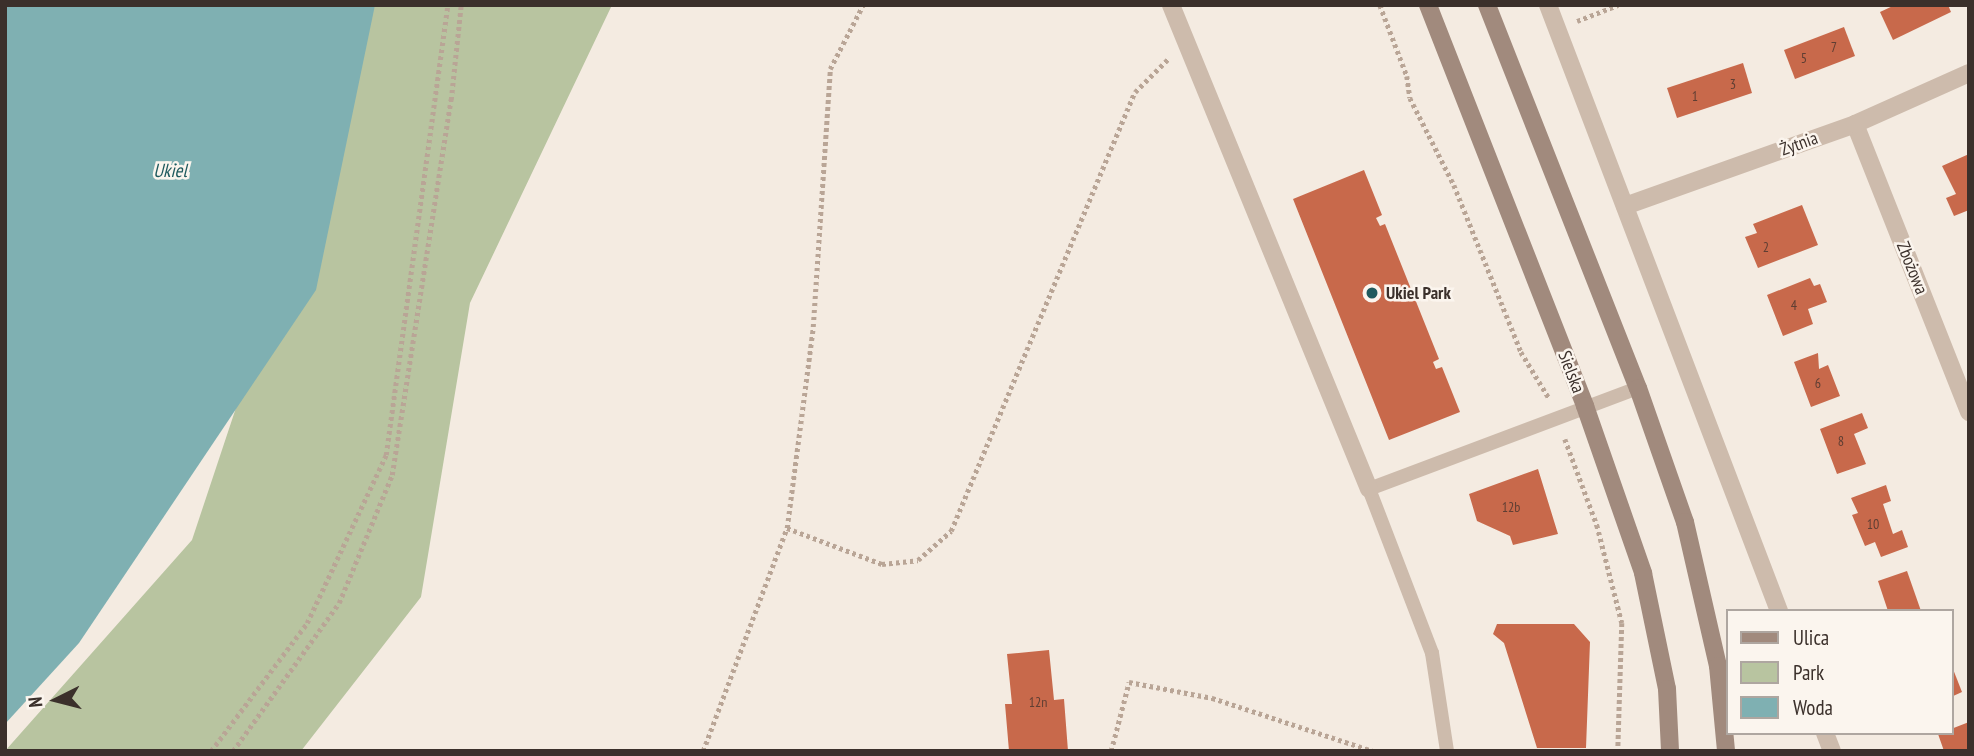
<!DOCTYPE html>
<meta charset="utf-8">
<style>
body{margin:0}
#map{position:relative;width:1974px;height:756px;overflow:hidden;background:#f4ebe1;font-family:"PT Sans Narrow",sans-serif}
div>[style]{position:absolute}
.green>*{inset:0;background:#b8c4a0}
.water>*{inset:0;background:#7fb0b2}
.building>*{inset:0;background:#c8694b}
.path>*{height:4.5px;margin-top:-2.25px;transform-origin:0;background:repeating-linear-gradient(90deg,#b9a596 0 3.5px,transparent 0 7px)}
.lane>*{height:14px;margin:-7px;padding:0 7px;transform-origin:7px;border-radius:7px;background:#cdbbac}
.street>*{height:18px;margin:-9px;padding:0 9px;transform-origin:9px;border-radius:9px;background:#cdbbac}
.secondary>*{height:18px;margin:-9px;padding:0 9px;transform-origin:9px;border-radius:9px;background:#a18a7d}
.dots>*{width:19px;height:19px;translate:-50% -50%;box-sizing:border-box;border:4px solid #fbf5ee;border-radius:50%}
span{translate:-50% -50%;white-space:nowrap;text-align:center;line-height:1.15;-webkit-text-stroke:5px #fbf5ee;paint-order:stroke}
.number-label{font-size:14px;color:#5e3e33}
.number-label span{-webkit-text-stroke-width:0}
.street-label{font-size:18px;color:#3b302b}
.poi-label{font-size:18px;color:#3b302b;font-weight:700}
.left{translate:0 -50%;text-align:left}
.water-label{font-size:19px;color:#1f5a5e;font-style:italic}
.frame{position:absolute;inset:0;border:7px solid #3b302b;pointer-events:none}
.legend{position:absolute;left:1726px;top:609px;width:228px;height:126px;box-sizing:border-box;background:#fbf5ee;border:2px solid #aea6a0;margin:0;padding:9px 12px;list-style:none;font-size:21px;color:#3b302b}
.legend li{display:flex;align-items:center;gap:14px;height:35px}
.legend b{width:35px;border:2px solid #aea6a0}
.north{position:absolute;left:21px;top:665px;width:70px;height:70px;-webkit-text-stroke:5px #fbf5ee;paint-order:stroke;rotate:264deg;font-size:19px;font-weight:700;line-height:28px;text-align:center;color:#3b302b}
.north::after{content:'';display:block;margin:auto;width:24px;height:32px;background:#3b302b;clip-path:polygon(50% 0,100% 100%,50% 72%,0 100%)}
</style>
<div id="map">
<div class="green">
<div style="clip-path:polygon(370px 5px,612px 5px,470px 303px,421px 597px,301px 751px,5px 751px,192px 540px)"></div>
</div>
<div class="water">
<div style="clip-path:polygon(5px 5px,375px 5px,316px 290px,79px 643px,5px 724px)"></div>
</div>
<div class="building">
<div style="clip-path:polygon(1895px 5px,1948px 5px,1951px 12px,1893px 40px,1880px 12px)"></div>
<div style="clip-path:polygon(1844px 27px,1855px 56px,1795px 79px,1784px 50px)"></div>
<div style="clip-path:polygon(1743px 63px,1752px 93px,1677px 118px,1667px 88px)"></div>
<div style="clip-path:polygon(1969px 154px,1969px 210px,1954px 216px,1946px 198px,1956px 194px,1942px 166px)"></div>
<div style="clip-path:polygon(1364px 170px,1382px 215px,1376px 218px,1380px 226px,1385px 224px,1439px 359px,1433px 362px,1436px 369px,1442px 367px,1460px 412px,1389px 440px,1293px 199px)"></div>
<div style="clip-path:polygon(1802px 205px,1818px 245px,1758px 268px,1745px 237px,1757px 233px,1753px 224px)"></div>
<div style="clip-path:polygon(1810px 278px,1814px 286px,1820px 284px,1827px 302px,1808px 309px,1813px 324px,1783px 336px,1767px 295px)"></div>
<div style="clip-path:polygon(1818px 353px,1819px 369px,1828px 365px,1840px 396px,1811px 407px,1794px 362px)"></div>
<div style="clip-path:polygon(1862px 413px,1868px 428px,1854px 434px,1866px 464px,1837px 474px,1820px 429px)"></div>
<div style="clip-path:polygon(1538px 469px,1558px 534px,1513px 545px,1510px 536px,1477px 521px,1469px 494px)"></div>
<div style="clip-path:polygon(1886px 485px,1891px 501px,1883px 504px,1893px 534px,1902px 530px,1908px 547px,1881px 557px,1875px 542px,1865px 546px,1852px 515px,1858px 513px,1851px 498px)"></div>
<div style="clip-path:polygon(1907px 571px,1921px 611px,1888px 611px,1878px 581px)"></div>
<div style="clip-path:polygon(1497px 624px,1574px 624px,1590px 642px,1586px 748px,1537px 748px,1504px 643px,1493px 634px)"></div>
<div style="clip-path:polygon(1049px 650px,1054px 700px,1064px 699px,1068px 751px,1009px 751px,1005px 704px,1012px 704px,1007px 654px)"></div>
<div style="clip-path:polygon(1951px 664px,1962px 692px,1951px 697px)"></div>
<div style="clip-path:polygon(1969px 722px,1969px 751px,1944px 751px,1938px 734px,1951px 733px,1951px 729px)"></div>
</div>
<div class="path">
<div style="left:1380px;top:5px;width:76px;rotate:69.2deg"></div>
<div style="left:1407px;top:76px;width:22px;rotate:82deg"></div>
<div style="left:1410px;top:98px;width:97px;rotate:63.2deg"></div>
<div style="left:1454px;top:185px;width:180px;rotate:68.1deg"></div>
<div style="left:1521px;top:352px;width:54px;rotate:58.7deg"></div>
<div style="left:1577px;top:21px;width:44px;rotate:-21.3deg"></div>
<div style="left:1565px;top:439px;width:92px;rotate:69.6deg"></div>
<div style="left:1597px;top:525px;width:101px;rotate:75.7deg"></div>
<div style="left:1622px;top:623px;width:128px;rotate:91.8deg"></div>
<div style="left:787px;top:528px;width:102px;rotate:20.8deg"></div>
<div style="left:882px;top:564px;width:36px;rotate:-6deg"></div>
<div style="left:918px;top:560px;width:44px;rotate:-41.3deg"></div>
<div style="left:951px;top:531px;width:476px;rotate:-67.3deg"></div>
<div style="left:1135px;top:92px;width:47px;rotate:-45deg"></div>
<div style="left:211px;top:751px;width:160px;rotate:-53.1deg"></div>
<div style="left:307px;top:623px;width:186px;rotate:-64.8deg"></div>
<div style="left:386px;top:455px;width:454px;rotate:-82.2deg"></div>
<div style="left:233px;top:751px;width:182px;rotate:-54.4deg"></div>
<div style="left:339px;top:603px;width:139px;rotate:-67.5deg"></div>
<div style="left:392px;top:475px;width:380px;rotate:-81.1deg"></div>
<div style="left:451px;top:100px;width:96px;rotate:-84deg"></div>
<div style="left:703px;top:751px;width:238px;rotate:-69.4deg"></div>
<div style="left:787px;top:528px;width:203px;rotate:-82.6deg"></div>
<div style="left:813px;top:327px;width:259px;rotate:-86.2deg"></div>
<div style="left:830px;top:69px;width:72px;rotate:-62.7deg"></div>
<div style="left:1111px;top:751px;width:71px;rotate:-75.4deg"></div>
<div style="left:1129px;top:682px;width:85px;rotate:10.9deg"></div>
<div style="left:1212px;top:698px;width:169px;rotate:18.2deg"></div>
</div>
<div class="lane">
<div style="left:1447px;top:751px;width:99px;rotate:-98.7deg"></div>
<div style="left:1432px;top:653px;width:176px;rotate:-111deg"></div>
<div style="left:1369px;top:489px;width:287px;rotate:-20.6deg"></div>
</div>
<div class="street">
<div style="left:1171px;top:5px;width:523px;rotate:67.75deg"></div>
<div style="left:1548px;top:5px;width:649px;rotate:69.13deg"></div>
<div style="left:1855px;top:124px;width:310px;rotate:68.4deg"></div>
<div style="left:1625px;top:206px;width:244px;rotate:-19.6deg"></div>
<div style="left:1855px;top:124px;width:125px;rotate:-24.1deg"></div>
<div style="left:1825px;top:733px;width:19px;rotate:69deg"></div>
</div>
<div class="secondary">
<div style="left:1428px;top:5px;width:431px;rotate:68.6deg"></div>
<div style="left:1585px;top:406px;width:177px;rotate:70.8deg"></div>
<div style="left:1643px;top:573px;width:118px;rotate:78.3deg"></div>
<div style="left:1667px;top:689px;width:62px;rotate:87.2deg"></div>
<div style="left:1487px;top:5px;width:412px;rotate:68.5deg"></div>
<div style="left:1638px;top:388px;width:142px;rotate:70.7deg"></div>
<div style="left:1685px;top:522px;width:148px;rotate:77.1deg"></div>
<div style="left:1718px;top:666px;width:85px;rotate:84.6deg"></div>
</div>
<div class="dots">
<div style="left:1372px;top:293px;background:#1f5a5e"></div>
</div>
<div class="number-label">
<span style="left:1834px;top:47px">7</span>
<span style="left:1804px;top:58px">5</span>
<span style="left:1733px;top:84px">3</span>
<span style="left:1695px;top:96px">1</span>
<span style="left:1766px;top:247px">2</span>
<span style="left:1794px;top:305px">4</span>
<span style="left:1818px;top:383px">6</span>
<span style="left:1841px;top:441px">8</span>
<span style="left:1511px;top:507px">12b</span>
<span style="left:1873px;top:524px">10</span>
<span style="left:1038px;top:702px">12n</span>
</div>
<div class="street-label">
<span style="left:1799px;top:144px;rotate:-20deg">Żytnia</span>
<span style="left:1912px;top:268px;rotate:68deg">Zbożowa</span>
<span style="left:1571px;top:372px;rotate:69deg">Sielska</span>
</div>
<div class="poi-label">
<span class="left" style="left:1386px;top:293px">Ukiel Park</span>
</div>
<div class="water-label">
<span style="left:170px;top:171px">Ukiel</span>
</div>
<div class="frame"></div>
<ul class="legend">
<li><b style="height:9px;background:#a18a7d"></b>Ulica</li>
<li><b style="height:19px;background:#b8c4a0"></b>Park</li>
<li><b style="height:19px;background:#7fb0b2"></b>Woda</li>
</ul>
<div class="north">N</div>
</div>
